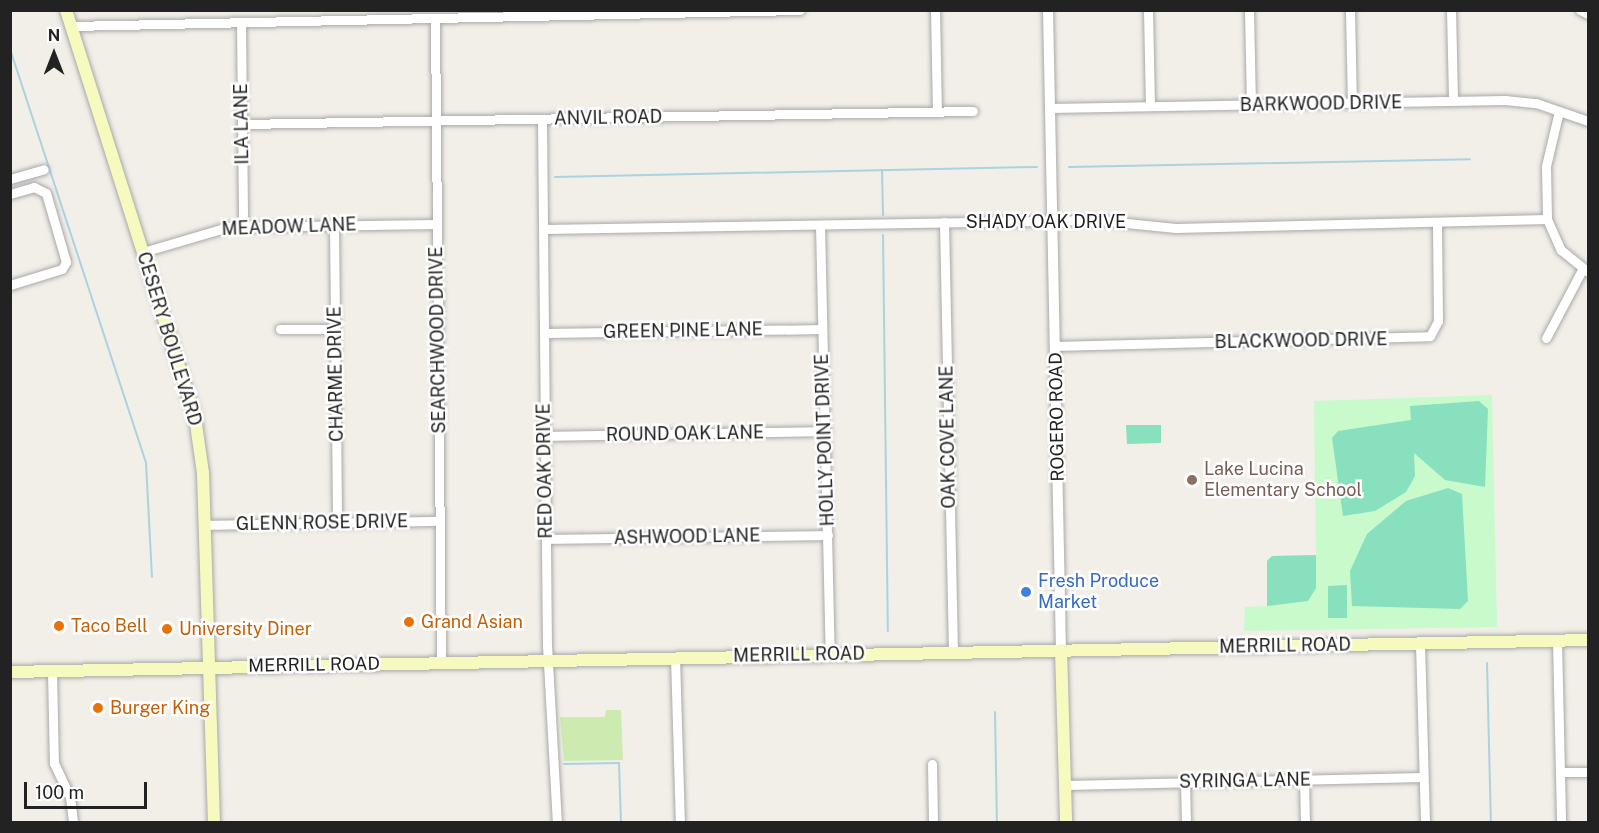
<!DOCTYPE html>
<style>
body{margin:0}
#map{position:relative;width:1599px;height:833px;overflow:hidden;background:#f2efe9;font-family:"Public Sans",sans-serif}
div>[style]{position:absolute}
.grass>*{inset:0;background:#cdebb0}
.park>*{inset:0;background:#c8facc}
.pitch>*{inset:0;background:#88e0be}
.stream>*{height:2px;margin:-1px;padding:0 1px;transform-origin:1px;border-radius:1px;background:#aad3df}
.roads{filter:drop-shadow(0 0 2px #a9a9a9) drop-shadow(0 0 2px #a9a9a9)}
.minor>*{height:9px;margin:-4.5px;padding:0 4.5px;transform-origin:4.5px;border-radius:4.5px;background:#fff}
.tertiary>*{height:10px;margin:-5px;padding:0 5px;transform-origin:5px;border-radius:5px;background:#fff}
.secondary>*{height:12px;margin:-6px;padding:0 6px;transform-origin:6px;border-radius:6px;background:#f7fabf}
.dots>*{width:16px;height:16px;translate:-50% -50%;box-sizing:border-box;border:3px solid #fff;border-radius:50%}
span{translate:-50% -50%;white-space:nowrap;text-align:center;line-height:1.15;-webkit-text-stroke:5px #fff;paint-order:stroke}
.street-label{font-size:18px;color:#222}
.education-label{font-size:18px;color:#785e54}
.left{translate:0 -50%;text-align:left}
.shop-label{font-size:18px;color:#366cbe}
.food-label{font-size:18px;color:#c56008}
.frame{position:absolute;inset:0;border:12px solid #222;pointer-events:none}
.north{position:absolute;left:24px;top:24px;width:60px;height:60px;-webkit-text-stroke:4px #fff;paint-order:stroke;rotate:0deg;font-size:16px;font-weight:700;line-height:24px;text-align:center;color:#222}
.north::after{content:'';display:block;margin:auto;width:21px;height:27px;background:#222;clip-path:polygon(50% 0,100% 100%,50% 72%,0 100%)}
.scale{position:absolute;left:24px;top:782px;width:123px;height:27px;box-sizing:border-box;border:3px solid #222;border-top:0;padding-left:8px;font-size:18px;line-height:21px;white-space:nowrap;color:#222;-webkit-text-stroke:4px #fff;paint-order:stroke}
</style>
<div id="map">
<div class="grass">
<div style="clip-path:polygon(606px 710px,621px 710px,623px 760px,564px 761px,560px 717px,605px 717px)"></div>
</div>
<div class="park">
<div style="clip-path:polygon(1492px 395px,1497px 627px,1244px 631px,1245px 607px,1267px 606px,1267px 561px,1272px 556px,1316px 555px,1314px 401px)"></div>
</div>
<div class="pitch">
<div style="clip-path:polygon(1479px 401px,1488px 409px,1485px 487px,1445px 480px,1414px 453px,1415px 476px,1406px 492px,1375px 511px,1343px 516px,1332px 438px,1338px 431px,1411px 420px,1410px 406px)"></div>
<div style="clip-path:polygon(1126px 425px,1161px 425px,1161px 443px,1127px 444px)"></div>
<div style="clip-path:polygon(1448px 488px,1462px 494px,1468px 601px,1460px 609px,1352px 606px,1350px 571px,1367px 534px,1406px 501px)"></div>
<div style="clip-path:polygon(1316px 555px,1316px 588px,1308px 601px,1267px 606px,1267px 561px,1272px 556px)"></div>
<div style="clip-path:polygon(1347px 585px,1347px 618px,1328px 618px,1328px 586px)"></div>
</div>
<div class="stream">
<div style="left:10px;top:49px;width:436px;rotate:71.8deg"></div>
<div style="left:146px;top:463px;width:114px;rotate:87deg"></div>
<div style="left:1069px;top:167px;width:401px;rotate:-1.1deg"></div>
<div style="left:882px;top:170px;width:45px;rotate:88.7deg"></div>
<div style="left:555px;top:177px;width:482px;rotate:-1.2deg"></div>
<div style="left:883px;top:235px;width:396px;rotate:89.3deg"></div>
<div style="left:1487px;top:663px;width:159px;rotate:88.6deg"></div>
<div style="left:995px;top:712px;width:110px;rotate:89deg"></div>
<div style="left:564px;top:764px;width:55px;rotate:-1deg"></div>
<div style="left:619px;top:763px;width:59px;rotate:88.1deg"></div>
</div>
<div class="roads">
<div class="minor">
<div style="left:935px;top:10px;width:101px;rotate:88.9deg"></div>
<div style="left:1148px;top:10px;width:96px;rotate:88.8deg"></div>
<div style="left:1249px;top:10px;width:95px;rotate:88.8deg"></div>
<div style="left:1350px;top:10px;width:93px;rotate:88.8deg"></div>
<div style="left:1451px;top:10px;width:91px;rotate:88.7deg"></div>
<div style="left:1580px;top:10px;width:9px;rotate:27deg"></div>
<div style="left:435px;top:18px;width:644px;rotate:89.47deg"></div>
<div style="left:241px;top:22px;width:204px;rotate:89.4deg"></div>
<div style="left:71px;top:26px;width:729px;rotate:-1.26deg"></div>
<div style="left:1050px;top:108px;width:455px;rotate:-1deg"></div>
<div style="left:1505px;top:100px;width:31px;rotate:6deg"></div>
<div style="left:1536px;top:103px;width:55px;rotate:19.1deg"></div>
<div style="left:1559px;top:111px;width:57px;rotate:103.3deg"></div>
<div style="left:1546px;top:166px;width:53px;rotate:88.9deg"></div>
<div style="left:1547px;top:219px;width:34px;rotate:66deg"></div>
<div style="left:1561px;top:250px;width:35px;rotate:39deg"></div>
<div style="left:542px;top:119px;width:526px;rotate:89.46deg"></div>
<div style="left:547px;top:645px;width:177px;rotate:86.8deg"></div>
<div style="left:242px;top:124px;width:731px;rotate:-1.02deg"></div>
<div style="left:10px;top:179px;width:35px;rotate:-16deg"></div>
<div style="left:10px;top:194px;width:25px;rotate:-16deg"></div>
<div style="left:34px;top:187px;width:13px;rotate:27deg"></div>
<div style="left:46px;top:193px;width:72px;rotate:73.8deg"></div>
<div style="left:66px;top:262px;width:8px;rotate:120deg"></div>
<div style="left:62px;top:269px;width:54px;rotate:162.9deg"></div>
<div style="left:944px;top:222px;width:430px;rotate:88.8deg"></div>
<div style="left:820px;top:225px;width:430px;rotate:88.7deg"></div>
<div style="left:334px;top:226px;width:296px;rotate:89.4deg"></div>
<div style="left:544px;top:229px;width:553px;rotate:-0.93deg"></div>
<div style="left:1097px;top:220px;width:79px;rotate:5.8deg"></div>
<div style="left:1176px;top:228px;width:371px;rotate:-1.4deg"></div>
<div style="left:143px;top:252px;width:89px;rotate:-16.4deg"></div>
<div style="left:228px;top:227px;width:209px;rotate:-0.8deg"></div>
<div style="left:280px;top:329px;width:55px"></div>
<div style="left:544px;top:333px;width:278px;rotate:-0.8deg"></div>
<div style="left:1546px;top:338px;width:77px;rotate:-62.1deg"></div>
<div style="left:1055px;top:346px;width:375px;rotate:-1.5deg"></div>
<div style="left:1430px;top:336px;width:17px;rotate:-62deg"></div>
<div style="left:1438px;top:321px;width:98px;rotate:-90.6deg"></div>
<div style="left:545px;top:436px;width:281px;rotate:-1deg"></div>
<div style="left:205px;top:525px;width:235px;rotate:-1deg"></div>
<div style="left:546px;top:539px;width:282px;rotate:-0.8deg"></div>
<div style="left:1557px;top:641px;width:181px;rotate:88.7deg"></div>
<div style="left:1420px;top:643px;width:179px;rotate:88.4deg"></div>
<div style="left:675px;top:657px;width:165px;rotate:88.3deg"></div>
<div style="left:52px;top:671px;width:92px;rotate:88.8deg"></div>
<div style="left:54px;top:763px;width:38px;rotate:65deg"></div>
<div style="left:70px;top:797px;width:25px;rotate:83deg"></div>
<div style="left:932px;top:764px;width:58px;rotate:89deg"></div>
<div style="left:1560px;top:772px;width:28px"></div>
<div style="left:1304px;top:779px;width:43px;rotate:88.7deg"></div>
<div style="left:1185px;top:782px;width:40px;rotate:88.6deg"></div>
<div style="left:1066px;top:785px;width:357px;rotate:-1.3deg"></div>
</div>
<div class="tertiary">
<div style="left:1048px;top:10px;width:640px;rotate:88.84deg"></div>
</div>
<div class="secondary">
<div style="left:66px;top:10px;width:427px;rotate:72.4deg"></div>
<div style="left:195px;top:417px;width:57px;rotate:81.9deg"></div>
<div style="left:203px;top:473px;width:349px;rotate:88.2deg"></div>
<div style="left:1061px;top:650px;width:172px;rotate:88.3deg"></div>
<div style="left:10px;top:672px;width:1578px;rotate:-1.16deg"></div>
</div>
</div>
<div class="dots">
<div style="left:1192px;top:480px;background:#8d6e63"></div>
<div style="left:1026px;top:592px;background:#3f7fe0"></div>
<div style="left:409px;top:622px;background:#e8710a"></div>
<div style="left:59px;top:626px;background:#e8710a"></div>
<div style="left:167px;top:629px;background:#e8710a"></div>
<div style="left:98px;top:708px;background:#e8710a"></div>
</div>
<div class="street-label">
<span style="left:1321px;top:104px;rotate:-1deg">BARKWOOD DRIVE</span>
<span style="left:608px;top:118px;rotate:-1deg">ANVIL ROAD</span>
<span style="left:242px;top:124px;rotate:-91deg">ILA LANE</span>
<span style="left:1046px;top:222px">SHADY OAK DRIVE</span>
<span style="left:289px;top:227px;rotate:-2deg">MEADOW LANE</span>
<span style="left:683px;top:331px;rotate:-1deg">GREEN PINE LANE</span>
<span style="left:169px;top:339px;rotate:73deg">CESERY BOULEVARD</span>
<span style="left:438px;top:340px;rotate:-91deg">SEARCHWOOD DRIVE</span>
<span style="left:1301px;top:341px;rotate:-1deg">BLACKWOOD DRIVE</span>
<span style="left:336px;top:374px;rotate:-91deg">CHARME DRIVE</span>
<span style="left:1057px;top:417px;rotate:-91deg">ROGERO ROAD</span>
<span style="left:685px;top:434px;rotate:-1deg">ROUND OAK LANE</span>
<span style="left:948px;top:437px;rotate:-91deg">OAK COVE LANE</span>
<span style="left:825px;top:440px;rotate:-92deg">HOLLY POINT DRIVE</span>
<span style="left:545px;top:471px;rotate:-91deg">RED OAK DRIVE</span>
<span style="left:322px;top:523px;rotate:-1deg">GLENN ROSE DRIVE</span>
<span style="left:687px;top:537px;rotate:-1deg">ASHWOOD LANE</span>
<span style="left:1285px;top:646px;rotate:-1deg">MERRILL ROAD</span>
<span style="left:799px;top:655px;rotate:-1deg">MERRILL ROAD</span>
<span style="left:314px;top:665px;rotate:-1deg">MERRILL ROAD</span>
<span style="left:1245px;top:781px;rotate:-1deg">SYRINGA LANE</span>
</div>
<div class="education-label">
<span class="left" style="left:1204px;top:480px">Lake Lucina<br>Elementary School</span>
</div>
<div class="shop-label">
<span class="left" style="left:1038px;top:592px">Fresh Produce<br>Market</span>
</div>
<div class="food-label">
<span class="left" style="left:421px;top:622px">Grand Asian</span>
<span class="left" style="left:71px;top:626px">Taco Bell</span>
<span class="left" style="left:179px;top:629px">University Diner</span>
<span class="left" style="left:110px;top:708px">Burger King</span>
</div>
<div class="frame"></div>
<div class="north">N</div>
<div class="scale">100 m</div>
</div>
